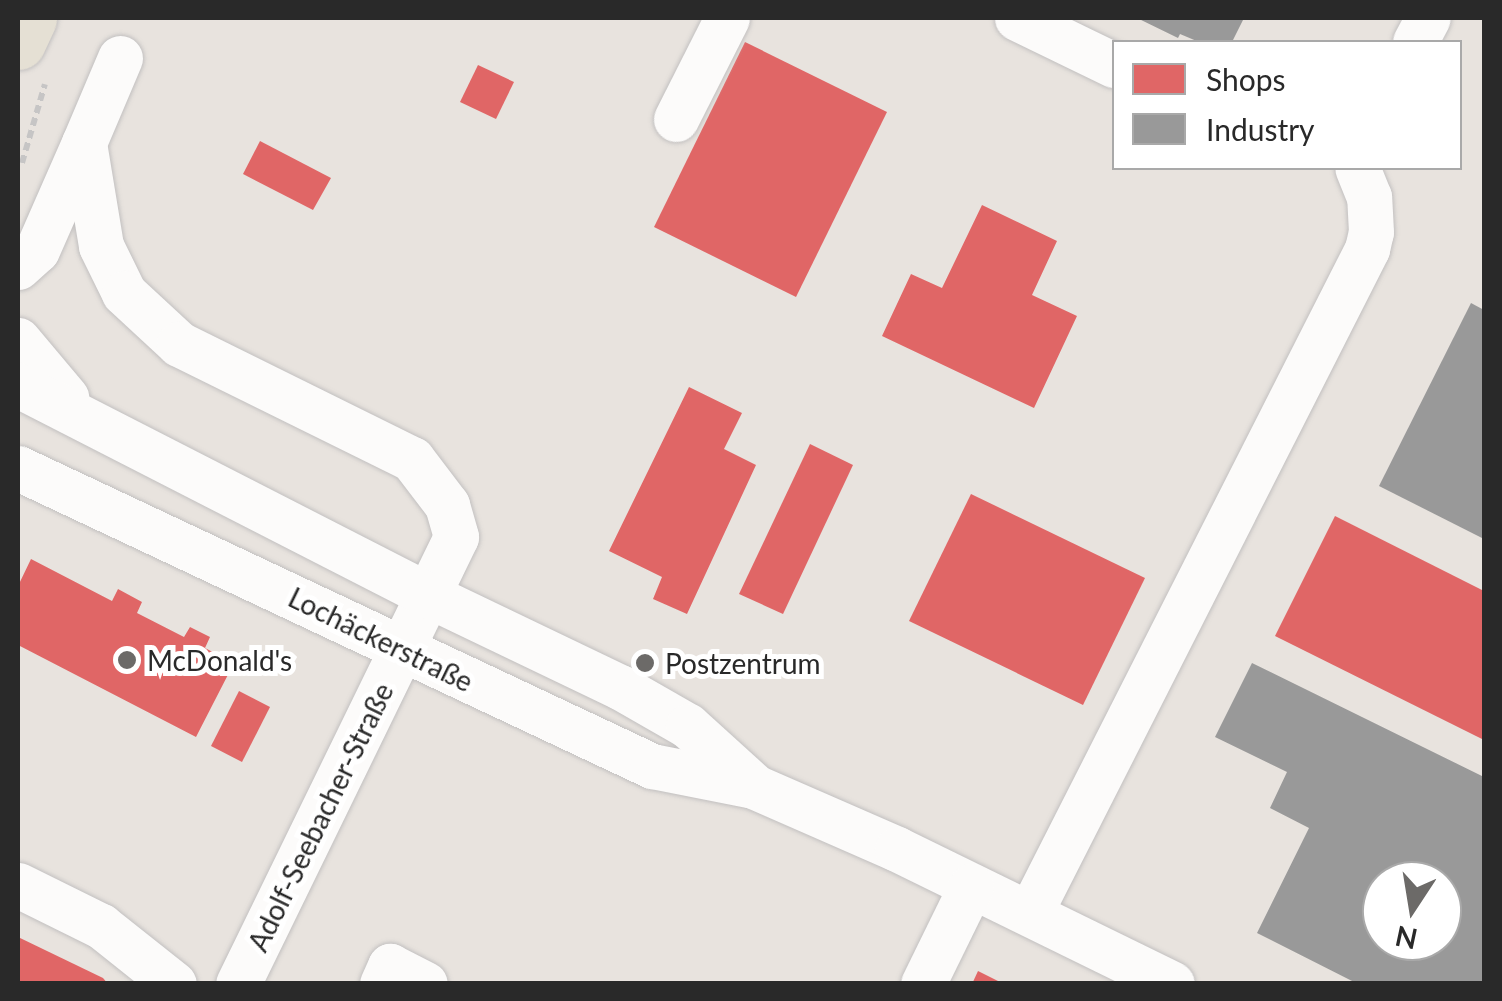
<!DOCTYPE html>
<meta charset="utf-8">
<style>
body{margin:0}
#map{position:relative;width:1502px;height:1001px;overflow:hidden;background:#e8e3de;font-family:Lato,sans-serif}
div>[style]{position:absolute}
.shops>*{inset:0;background:#e06666}
.industry>*{inset:0;background:#999}
.path>*{height:6px;margin-top:-3px;transform-origin:0;background:repeating-linear-gradient(90deg,#c6c5c5 0 8px,transparent 0 13px)}
.roads{filter:drop-shadow(0 0 2px #c2c0c0) drop-shadow(0 0 2px #c2c0c0)}
.minor>*{height:45px;margin:-22.5px;padding:0 22.5px;transform-origin:22.5px;border-radius:22.5px;background:#fcfbfa}
.major>*{height:55px;margin:-27.5px;padding:0 27.5px;transform-origin:27.5px;border-radius:27.5px;background:#e5e0d4}
.dots>*{width:28px;height:28px;translate:-50% -50%;box-sizing:border-box;border:5px solid #fff;border-radius:50%}
span{translate:-50% -50%;white-space:nowrap;text-align:center;line-height:1.15;-webkit-text-stroke:10px #fff;paint-order:stroke}
.street-label{font-size:28px;color:#292929}
.poi-label{font-size:28px;color:#292929}
.left{translate:0 -50%;text-align:left}
.frame{position:absolute;inset:0;border:20px solid #292929;pointer-events:none}
.legend{position:absolute;left:1112px;top:40px;width:350px;height:130px;box-sizing:border-box;background:#fff;border:2px solid #a9a9a9;margin:0;padding:12px 18px;list-style:none;font-size:30px;color:#292929}
.legend li{display:flex;align-items:center;gap:20px;height:50px}
.legend b{width:50px;border:2px solid #a9a9a9}
.north{position:absolute;left:1362px;top:861px;width:100px;height:100px;box-sizing:border-box;background:#fff;border:2px solid #a9a9a9;border-radius:50%;rotate:192deg;font-size:28px;font-weight:700;line-height:40px;text-align:center;color:#292929}
.north::after{content:'';display:block;margin:auto;width:35px;height:45px;background:#6c6a68;clip-path:polygon(50% 0,100% 100%,50% 72%,0 100%)}
</style>
<div id="map">
<div class="shops">
<div style="clip-path:polygon(745px 42px,887px 112px,796px 297px,654px 227px)"></div>
<div style="clip-path:polygon(478px 65px,514px 82px,496px 119px,460px 102px)"></div>
<div style="clip-path:polygon(260px 141px,331px 178px,313px 210px,243px 174px)"></div>
<div style="clip-path:polygon(982px 205px,1057px 241px,1032px 295px,1077px 316px,1034px 408px,882px 336px,911px 274px,942px 288px)"></div>
<div style="clip-path:polygon(689px 387px,742px 413px,724px 449px,756px 465px,687px 614px,653px 599px,662px 577px,609px 551px)"></div>
<div style="clip-path:polygon(810px 444px,853px 465px,783px 614px,739px 594px)"></div>
<div style="clip-path:polygon(971px 494px,1145px 578px,1083px 705px,909px 621px)"></div>
<div style="clip-path:polygon(1335px 516px,1484px 591px,1484px 740px,1275px 636px)"></div>
<div style="clip-path:polygon(31px 559px,112px 601px,118px 589px,142px 602px,137px 613px,184px 637px,190px 627px,210px 637px,205px 648px,234px 663px,196px 737px,18px 645px,18px 586px)"></div>
<div style="clip-path:polygon(239px 691px,270px 707px,242px 762px,211px 746px)"></div>
<div style="clip-path:polygon(18px 937px,103px 978px,108px 984px,18px 984px)"></div>
<div style="clip-path:polygon(978px 971px,1004px 984px,972px 984px)"></div>
</div>
<div class="industry">
<div style="clip-path:polygon(1137px 18px,1244px 18px,1232px 42px,1199px 42px,1180px 34px,1178px 38px)"></div>
<div style="clip-path:polygon(1471px 303px,1484px 310px,1484px 539px,1379px 486px)"></div>
<div style="clip-path:polygon(evenodd,1252px 663px,1484px 777px,1484px 984px,1358px 984px,1257px 933px,1309px 828px,1270px 808px,1287px 772px,1215px 737px,1252px 663px,1382px 881px,1442px 881px,1442px 941px,1382px 941px,1382px 881px)"></div>
</div>
<div class="path">
<div style="left:22px;top:163px;width:82px;rotate:-73.8deg"></div>
</div>
<div class="roads">
<div class="minor">
<div style="left:1017px;top:18px;width:108px;rotate:25.9deg"></div>
<div style="left:1415px;top:42px;width:27px;rotate:-62deg"></div>
<div style="left:120px;top:58px;width:92px;rotate:113deg"></div>
<div style="left:84px;top:143px;width:104px;rotate:80.6deg"></div>
<div style="left:101px;top:246px;width:52px;rotate:63.9deg"></div>
<div style="left:124px;top:293px;width:75px;rotate:42.8deg"></div>
<div style="left:179px;top:344px;width:260px;rotate:26.3deg"></div>
<div style="left:412px;top:459px;width:58px;rotate:52.7deg"></div>
<div style="left:447px;top:505px;width:33px;rotate:74deg"></div>
<div style="left:456px;top:537px;width:497px;rotate:116deg"></div>
<div style="left:676px;top:119px;width:113px;rotate:-63.2deg"></div>
<div style="left:18px;top:267px;width:25px;rotate:-42deg"></div>
<div style="left:37px;top:250px;width:117px;rotate:-66.3deg"></div>
<div style="left:18px;top:340px;width:75px;rotate:49.9deg"></div>
<div style="left:18px;top:385px;width:463px;rotate:27.1deg"></div>
<div style="left:430px;top:596px;width:211px;rotate:25.6deg"></div>
<div style="left:620px;top:687px;width:78px;rotate:29.8deg"></div>
<div style="left:688px;top:726px;width:86px;rotate:42.2deg"></div>
<div style="left:18px;top:468px;width:701px;rotate:25.18deg"></div>
<div style="left:652px;top:766px;width:103px;rotate:11.2deg"></div>
<div style="left:753px;top:786px;width:157px;rotate:23.6deg"></div>
<div style="left:897px;top:849px;width:306px;rotate:26.1deg"></div>
<div style="left:18px;top:885px;width:93px;rotate:26.3deg"></div>
<div style="left:101px;top:926px;width:93px;rotate:38.5deg"></div>
<div style="left:1030px;top:913px;width:745px;rotate:-63.09deg"></div>
<div style="left:1367px;top:249px;width:17px;rotate:-77deg"></div>
<div style="left:1371px;top:232px;width:35px;rotate:-93deg"></div>
<div style="left:1369px;top:197px;width:31px;rotate:-112deg"></div>
<div style="left:382px;top:984px;width:20px;rotate:-66deg"></div>
<div style="left:390px;top:966px;width:39px;rotate:27deg"></div>
<div style="left:923px;top:984px;width:109px;rotate:-63.9deg"></div>
</div>
<div class="major">
<div style="left:18px;top:42px;width:26px;rotate:-65deg"></div>
</div>
</div>
<div class="dots">
<div style="left:127px;top:660px;background:#6c6a68"></div>
<div style="left:645px;top:663px;background:#6c6a68"></div>
</div>
<div class="street-label">
<span style="left:381px;top:639px;rotate:26deg">Lochäckerstraße</span>
<span style="left:320px;top:817px;rotate:-64deg">Adolf-Seebacher-Straße</span>
</div>
<div class="poi-label">
<span class="left" style="left:147px;top:660px">McDonald's</span>
<span class="left" style="left:665px;top:663px">Postzentrum</span>
</div>
<div class="frame"></div>
<ul class="legend">
<li><b style="height:28px;background:#e06666"></b>Shops</li>
<li><b style="height:28px;background:#999"></b>Industry</li>
</ul>
<div class="north">N</div>
</div>
